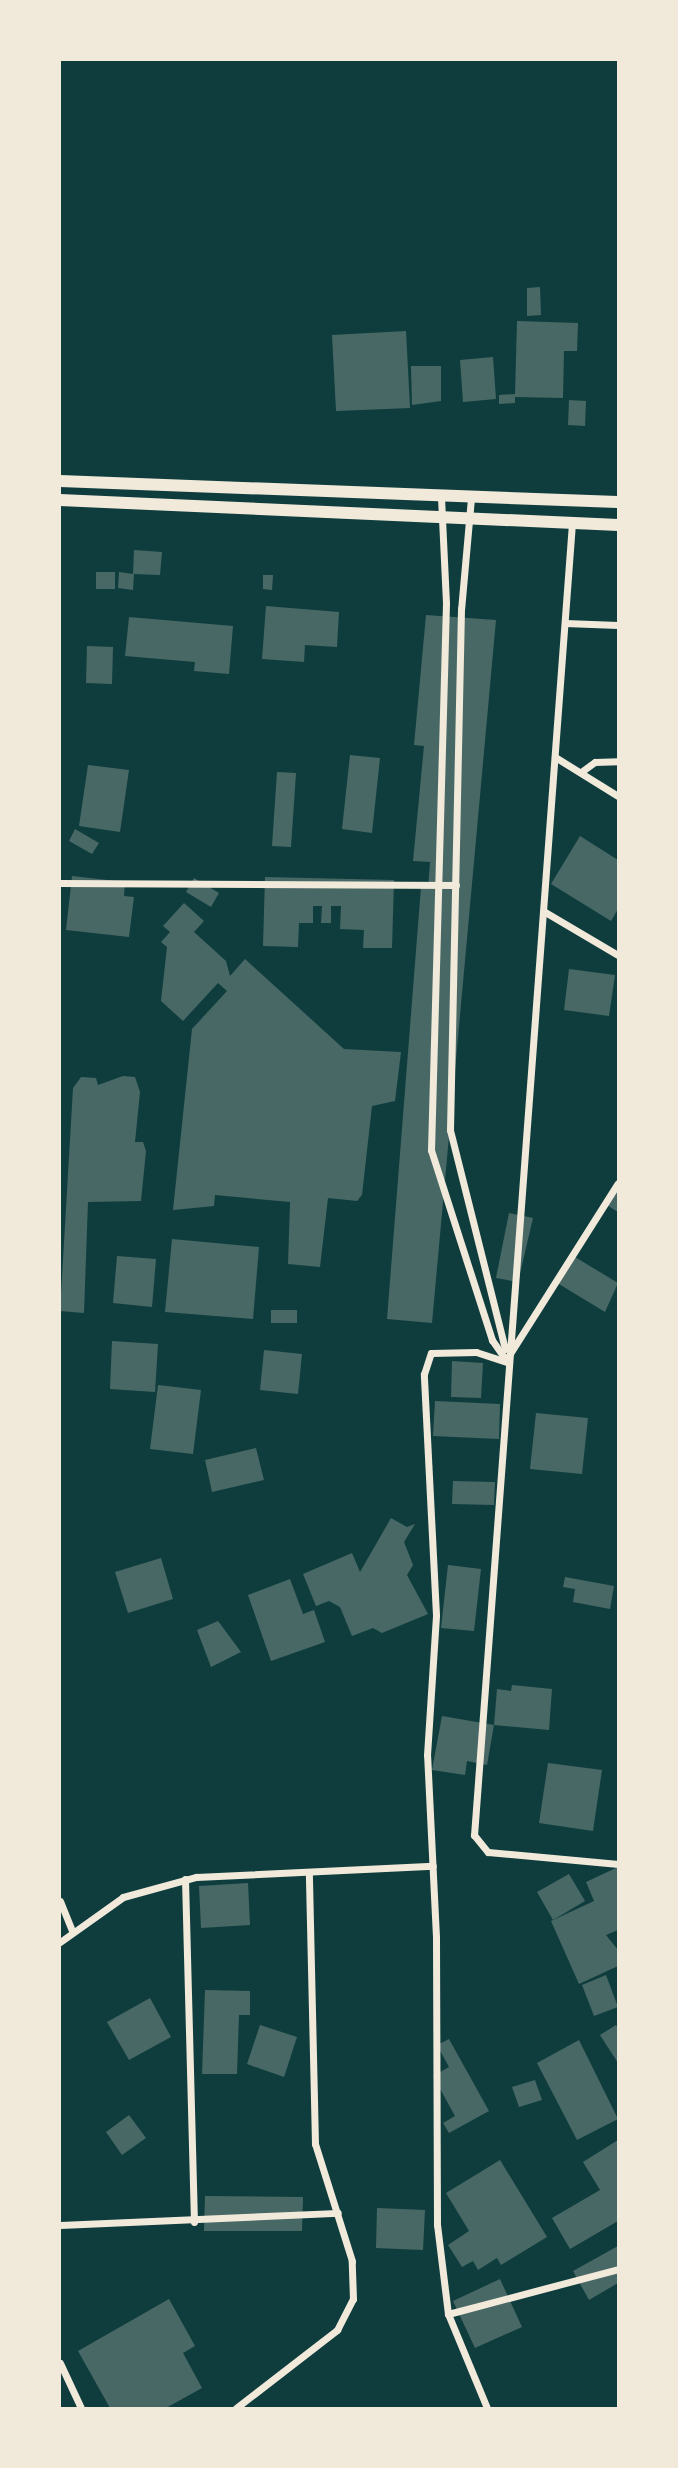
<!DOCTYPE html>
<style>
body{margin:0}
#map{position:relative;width:678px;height:2468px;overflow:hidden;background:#0f3d3e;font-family:"Alegreya Sans",sans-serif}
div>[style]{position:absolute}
.building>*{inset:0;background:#486865}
.minor>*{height:7px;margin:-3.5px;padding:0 3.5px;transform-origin:3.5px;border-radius:3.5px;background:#f1e9da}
.primary>*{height:12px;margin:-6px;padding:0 6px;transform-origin:6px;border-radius:6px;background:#f1e9da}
span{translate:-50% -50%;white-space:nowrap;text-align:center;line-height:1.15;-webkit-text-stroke:5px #f1e9da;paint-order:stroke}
.frame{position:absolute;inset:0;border:61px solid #f1e9da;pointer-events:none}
</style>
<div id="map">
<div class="building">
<div style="clip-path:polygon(540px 287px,541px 315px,527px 316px,527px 288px)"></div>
<div style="clip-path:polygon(517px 321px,578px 323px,577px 351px,564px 351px,563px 398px,515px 397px,515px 403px,499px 404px,499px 395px,515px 394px)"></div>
<div style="clip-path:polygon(406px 331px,410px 408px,336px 411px,332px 335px)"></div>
<div style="clip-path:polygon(493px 357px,496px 399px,463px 402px,460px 360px)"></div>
<div style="clip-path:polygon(411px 366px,441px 366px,441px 401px,412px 405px)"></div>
<div style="clip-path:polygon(569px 400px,586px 401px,585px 426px,568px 425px)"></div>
<div style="clip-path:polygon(134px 550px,162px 552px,160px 575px,134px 574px,133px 590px,118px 588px,119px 572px,133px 574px)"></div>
<div style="clip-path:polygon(96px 572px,115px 572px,115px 589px,96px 589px)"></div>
<div style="clip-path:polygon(263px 575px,273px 575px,272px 590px,263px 589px)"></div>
<div style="clip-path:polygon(266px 606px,339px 612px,337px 647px,305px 645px,304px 662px,262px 659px)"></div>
<div style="clip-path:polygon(426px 615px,496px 620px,432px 1323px,387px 1319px,421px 887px,428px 888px,430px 862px,413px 861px,424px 746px,414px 745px)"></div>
<div style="clip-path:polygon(129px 617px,233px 626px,229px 674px,194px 671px,195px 662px,125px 656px)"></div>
<div style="clip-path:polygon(87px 646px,113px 647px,112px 684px,86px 683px)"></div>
<div style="clip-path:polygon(350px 755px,380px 758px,372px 833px,342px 829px)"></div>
<div style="clip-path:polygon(88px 765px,129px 770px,120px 832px,79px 826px)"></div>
<div style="clip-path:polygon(277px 772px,296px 773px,291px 847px,272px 846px)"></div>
<div style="clip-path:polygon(75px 829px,99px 843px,92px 854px,69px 841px)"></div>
<div style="clip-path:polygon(580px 836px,618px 860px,618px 909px,611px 921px,551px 884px)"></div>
<div style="clip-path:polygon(72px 876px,125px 882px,124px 896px,134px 897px,129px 937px,66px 930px)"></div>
<div style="clip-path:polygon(265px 877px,394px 880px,392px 948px,363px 948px,364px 930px,340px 929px,341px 906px,331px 906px,331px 923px,321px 923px,322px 906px,313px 906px,313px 923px,299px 923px,298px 947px,263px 946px)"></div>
<div style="clip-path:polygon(194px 878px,219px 893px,211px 907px,186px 892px)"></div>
<div style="clip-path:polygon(184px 903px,204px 921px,194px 932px,226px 961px,230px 976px,245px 959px,344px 1049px,401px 1052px,395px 1101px,372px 1106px,362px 1195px,357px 1201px,328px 1198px,320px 1267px,288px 1264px,290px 1202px,215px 1195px,214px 1206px,173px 1210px,192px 1029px,227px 991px,218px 983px,183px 1021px,161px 1001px,167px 947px,161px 942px,170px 932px,163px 926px)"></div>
<div style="clip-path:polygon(569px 969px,615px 975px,609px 1016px,564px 1010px)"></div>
<div style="clip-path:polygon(123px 1076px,135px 1077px,140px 1092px,135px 1142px,143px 1142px,146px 1151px,141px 1201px,88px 1202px,84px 1313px,60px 1311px,73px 1088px,81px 1077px,96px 1078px,98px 1085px)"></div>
<div style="clip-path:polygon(618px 1180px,618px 1212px,605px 1204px)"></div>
<div style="clip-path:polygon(509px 1213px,533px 1218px,518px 1282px,496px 1278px)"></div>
<div style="clip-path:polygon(172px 1239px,259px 1247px,253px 1319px,165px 1312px)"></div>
<div style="clip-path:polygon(570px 1254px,618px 1283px,605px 1312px,554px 1281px)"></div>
<div style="clip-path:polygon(117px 1256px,156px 1259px,152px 1307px,113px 1303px)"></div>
<div style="clip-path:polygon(271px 1310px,297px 1310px,297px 1323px,271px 1323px)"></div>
<div style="clip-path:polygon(112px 1341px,158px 1344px,155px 1392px,110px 1389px)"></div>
<div style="clip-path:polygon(264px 1350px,302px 1354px,298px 1394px,260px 1390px)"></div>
<div style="clip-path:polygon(452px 1361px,483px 1363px,481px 1398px,451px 1397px)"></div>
<div style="clip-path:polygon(158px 1385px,201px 1390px,193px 1454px,150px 1449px)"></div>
<div style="clip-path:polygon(435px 1401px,500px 1404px,499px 1439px,433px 1436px)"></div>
<div style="clip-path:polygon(536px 1413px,588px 1418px,582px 1474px,530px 1469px)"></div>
<div style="clip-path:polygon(256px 1448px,264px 1480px,212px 1492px,205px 1460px)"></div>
<div style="clip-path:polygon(453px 1481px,495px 1482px,494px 1505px,452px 1504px)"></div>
<div style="clip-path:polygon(391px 1518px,407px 1527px,415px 1524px,404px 1542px,413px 1565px,407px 1575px,428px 1614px,382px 1633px,373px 1628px,352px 1636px,340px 1607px,329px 1601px,316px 1606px,303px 1574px,352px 1553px,360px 1572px)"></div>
<div style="clip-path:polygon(161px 1558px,173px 1599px,128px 1613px,115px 1572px)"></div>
<div style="clip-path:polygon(448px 1565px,481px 1569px,474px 1631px,441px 1628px)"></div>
<div style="clip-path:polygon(565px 1577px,614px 1586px,610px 1609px,573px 1602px,575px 1589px,563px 1587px)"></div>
<div style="clip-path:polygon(290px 1579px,303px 1614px,314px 1610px,325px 1642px,271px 1661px,248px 1595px)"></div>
<div style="clip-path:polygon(218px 1621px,241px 1652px,211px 1667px,197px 1630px)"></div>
<div style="clip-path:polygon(512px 1685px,552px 1689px,549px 1730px,494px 1725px,497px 1689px,511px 1691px)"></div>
<div style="clip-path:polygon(442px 1716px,494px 1725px,487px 1765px,467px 1761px,465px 1775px,432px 1770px)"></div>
<div style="clip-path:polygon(548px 1763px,602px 1770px,593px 1831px,539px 1823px)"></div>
<div style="clip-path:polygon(618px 1867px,618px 1930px,606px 1935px,618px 1950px,618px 1966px,579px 1984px,551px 1921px,594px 1901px,586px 1882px)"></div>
<div style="clip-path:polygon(569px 1874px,585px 1901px,553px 1920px,537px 1892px)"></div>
<div style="clip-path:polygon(248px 1883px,250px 1925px,201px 1928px,199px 1886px)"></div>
<div style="clip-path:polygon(606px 1975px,618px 2007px,594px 2016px,582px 1985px)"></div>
<div style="clip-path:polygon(205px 1990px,250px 1991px,250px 2015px,239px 2015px,237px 2074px,202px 2074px)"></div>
<div style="clip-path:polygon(150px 1998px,171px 2037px,129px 2060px,107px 2022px)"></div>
<div style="clip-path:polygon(260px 2025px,297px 2037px,284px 2077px,247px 2064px)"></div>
<div style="clip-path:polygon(616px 2025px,618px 2029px,618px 2063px,600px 2035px)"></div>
<div style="clip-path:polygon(449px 2039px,489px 2111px,449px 2133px,443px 2123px,455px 2116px,433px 2076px,449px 2067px,437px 2045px)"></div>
<div style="clip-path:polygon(579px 2040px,618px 2119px,577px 2140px,537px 2063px)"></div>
<div style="clip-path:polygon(535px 2080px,542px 2100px,519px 2107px,512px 2087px)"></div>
<div style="clip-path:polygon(129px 2115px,146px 2138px,122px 2155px,106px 2132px)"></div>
<div style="clip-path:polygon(618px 2140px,618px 2221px,570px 2249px,552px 2218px,600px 2190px,583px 2162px)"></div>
<div style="clip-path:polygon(500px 2160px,547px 2237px,501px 2265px,497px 2258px,478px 2270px,473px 2261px,462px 2267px,448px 2245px,469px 2231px,446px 2193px)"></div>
<div style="clip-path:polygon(205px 2196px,303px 2197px,302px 2231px,204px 2231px)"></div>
<div style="clip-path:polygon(377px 2208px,425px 2210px,423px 2250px,376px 2248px)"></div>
<div style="clip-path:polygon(618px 2246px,618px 2283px,589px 2300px,573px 2271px)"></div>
<div style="clip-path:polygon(500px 2279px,522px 2327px,475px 2348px,453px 2301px)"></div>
<div style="clip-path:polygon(169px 2299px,195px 2346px,183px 2353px,202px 2388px,166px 2408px,110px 2408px,78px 2351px)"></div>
</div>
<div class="minor">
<div style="left:441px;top:497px;width:106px;rotate:87.3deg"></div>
<div style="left:446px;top:603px;width:547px;rotate:91.57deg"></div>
<div style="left:431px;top:1150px;width:200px;rotate:72.2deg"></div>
<div style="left:492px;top:1340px;width:24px;rotate:55deg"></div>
<div style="left:506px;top:1360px;width:209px;rotate:-57.7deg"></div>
<div style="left:471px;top:498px;width:111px;rotate:95.1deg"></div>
<div style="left:461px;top:609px;width:521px;rotate:91.21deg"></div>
<div style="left:450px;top:1130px;width:226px;rotate:75.9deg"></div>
<div style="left:572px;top:523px;width:1316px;rotate:94.27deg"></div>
<div style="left:474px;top:1835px;width:22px;rotate:51deg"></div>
<div style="left:488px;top:1852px;width:131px;rotate:5.3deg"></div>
<div style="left:565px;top:623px;width:53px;rotate:2.2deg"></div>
<div style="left:555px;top:757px;width:74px;rotate:31.8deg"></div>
<div style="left:581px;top:772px;width:17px;rotate:-36deg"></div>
<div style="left:595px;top:762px;width:23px;rotate:-2deg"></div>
<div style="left:60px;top:883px;width:396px;rotate:0.3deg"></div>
<div style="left:545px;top:912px;width:85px;rotate:30.5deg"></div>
<div style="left:185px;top:1879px;width:343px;rotate:88.5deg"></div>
<div style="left:60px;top:1901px;width:31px;rotate:68deg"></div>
<div style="left:60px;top:1942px;width:77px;rotate:-35.5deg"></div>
<div style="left:123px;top:1897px;width:76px;rotate:-15.3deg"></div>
<div style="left:196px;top:1877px;width:237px;rotate:-2.7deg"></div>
<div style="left:60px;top:2225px;width:278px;rotate:-2.5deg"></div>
<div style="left:448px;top:2314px;width:176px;rotate:-14.8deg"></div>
<div style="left:60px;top:2363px;width:50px;rotate:65deg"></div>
<div style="left:236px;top:2408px;width:128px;rotate:-37.7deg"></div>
<div style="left:337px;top:2330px;width:35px;rotate:-63deg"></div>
<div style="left:353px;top:2299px;width:38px;rotate:-92deg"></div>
<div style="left:352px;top:2261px;width:123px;rotate:-107.5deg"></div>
<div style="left:315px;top:2144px;width:272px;rotate:-91.3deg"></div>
<div style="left:487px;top:2408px;width:102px;rotate:-112.5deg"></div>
<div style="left:448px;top:2314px;width:90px;rotate:-97deg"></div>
<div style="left:437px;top:2225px;width:288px;rotate:-90.2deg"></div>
<div style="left:436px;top:1937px;width:182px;rotate:-92.8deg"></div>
<div style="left:427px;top:1755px;width:140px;rotate:-86.3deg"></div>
<div style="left:436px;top:1615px;width:241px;rotate:-92.9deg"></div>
<div style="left:424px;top:1374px;width:22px;rotate:-72deg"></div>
<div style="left:431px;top:1353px;width:45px;rotate:-1.3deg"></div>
<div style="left:476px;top:1352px;width:32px;rotate:18deg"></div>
</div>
<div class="primary">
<div style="left:60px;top:481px;width:558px;rotate:2.16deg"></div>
<div style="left:60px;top:500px;width:559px;rotate:2.57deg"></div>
</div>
<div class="frame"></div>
</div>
